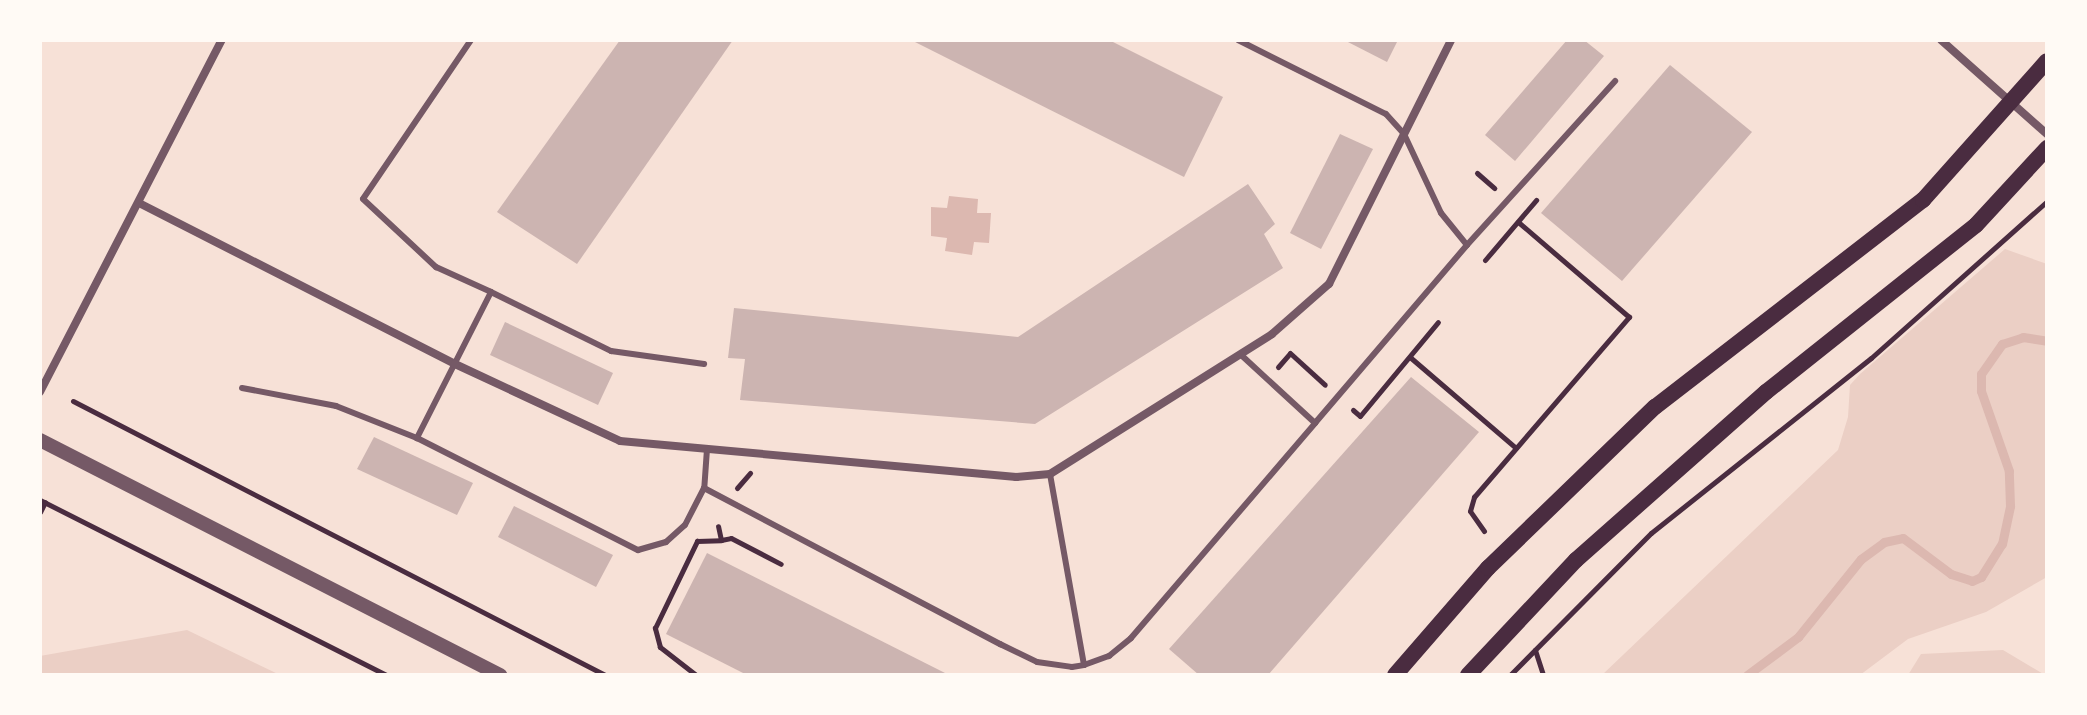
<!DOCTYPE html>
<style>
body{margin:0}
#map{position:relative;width:2087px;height:715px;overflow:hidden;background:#f7e1d7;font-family:Karla,sans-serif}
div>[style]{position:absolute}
.green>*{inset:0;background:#ebcfc5}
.water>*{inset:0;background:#dcb8b0}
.stream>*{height:9px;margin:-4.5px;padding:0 4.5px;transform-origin:4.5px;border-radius:4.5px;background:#dcb8b0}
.building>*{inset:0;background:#ccb4b1}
.path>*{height:5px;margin:-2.5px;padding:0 2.5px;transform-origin:2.5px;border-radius:2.5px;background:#4a2c40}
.service>*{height:6px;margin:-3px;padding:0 3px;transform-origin:3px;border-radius:3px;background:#755966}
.minor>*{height:8px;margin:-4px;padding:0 4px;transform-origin:4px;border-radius:4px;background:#755966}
.tertiary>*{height:14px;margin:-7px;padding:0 7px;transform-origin:7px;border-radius:7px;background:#755966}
.secondary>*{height:16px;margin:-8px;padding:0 8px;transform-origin:8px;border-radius:8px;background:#4a2c40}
span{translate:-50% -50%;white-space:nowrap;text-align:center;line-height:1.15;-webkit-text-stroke:6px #fffaf5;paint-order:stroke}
.frame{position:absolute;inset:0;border:42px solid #fffaf5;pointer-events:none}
</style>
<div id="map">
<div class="green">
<div style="clip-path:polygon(2005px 249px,2047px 264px,2047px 577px,1986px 612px,1908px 639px,1860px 675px,1602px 675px,1838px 450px,1848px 417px,1850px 385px,1860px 374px)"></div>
<div style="clip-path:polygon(187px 630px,280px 675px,40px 675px,40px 656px)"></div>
<div style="clip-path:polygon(2003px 650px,2045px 675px,1908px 675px,1921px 654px)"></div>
</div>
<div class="water">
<div style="clip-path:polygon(949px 196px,978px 199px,977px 213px,991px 213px,989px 243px,974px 242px,972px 255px,945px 251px,947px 238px,931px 236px,931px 207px,947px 208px)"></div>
</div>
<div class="stream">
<div style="left:1747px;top:675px;width:64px;rotate:-36.7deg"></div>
<div style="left:1798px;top:637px;width:100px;rotate:-51.1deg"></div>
<div style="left:1861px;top:559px;width:29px;rotate:-36deg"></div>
<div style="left:1884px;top:542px;width:19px;rotate:-12deg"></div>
<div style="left:1903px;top:538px;width:60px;rotate:36.9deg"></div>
<div style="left:1951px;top:574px;width:22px;rotate:18deg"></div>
<div style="left:1972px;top:581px;width:10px;rotate:-24deg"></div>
<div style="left:1981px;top:577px;width:39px;rotate:-58deg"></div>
<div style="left:2002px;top:544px;width:39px;rotate:-78deg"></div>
<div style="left:2010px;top:506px;width:35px;rotate:-92deg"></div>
<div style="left:2009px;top:471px;width:85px;rotate:-109.3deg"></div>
<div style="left:1981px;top:391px;width:17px;rotate:-90deg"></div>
<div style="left:1981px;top:374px;width:37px;rotate:-55deg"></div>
<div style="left:2002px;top:344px;width:22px;rotate:-18deg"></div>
<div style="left:2023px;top:337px;width:24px;rotate:9deg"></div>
</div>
<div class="building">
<div style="clip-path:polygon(620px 40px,733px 40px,577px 264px,497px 212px)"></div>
<div style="clip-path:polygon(911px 40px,1109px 40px,1223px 97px,1184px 177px)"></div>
<div style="clip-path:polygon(1344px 40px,1398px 40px,1387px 62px)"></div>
<div style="clip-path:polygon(1567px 40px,1584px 40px,1604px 56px,1515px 161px,1485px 135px)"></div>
<div style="clip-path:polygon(1670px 65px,1752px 132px,1622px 281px,1541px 213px)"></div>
<div style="clip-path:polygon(1340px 134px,1373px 149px,1321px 249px,1290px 233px)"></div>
<div style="clip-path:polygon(1248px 184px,1275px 224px,1264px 234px,1283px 268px,1035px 424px,740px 400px,745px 359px,728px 358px,734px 308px,1018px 337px)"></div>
<div style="clip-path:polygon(505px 322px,613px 373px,598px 405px,490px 355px)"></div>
<div style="clip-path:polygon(1411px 377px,1479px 432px,1268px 675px,1199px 675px,1169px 649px)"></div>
<div style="clip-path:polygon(374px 437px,473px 483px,457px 515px,357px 469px)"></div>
<div style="clip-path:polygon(514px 506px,613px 555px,596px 587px,498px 537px)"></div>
<div style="clip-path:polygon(707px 553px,949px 675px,747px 675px,666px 634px)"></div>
</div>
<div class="path">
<div style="left:1477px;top:173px;width:23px;rotate:41deg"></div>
<div style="left:1485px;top:260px;width:79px;rotate:-49.6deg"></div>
<div style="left:1411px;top:358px;width:138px;rotate:40.6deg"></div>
<div style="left:1278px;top:367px;width:18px;rotate:-49deg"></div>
<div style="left:1290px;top:353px;width:47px;rotate:42.4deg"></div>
<div style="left:73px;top:401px;width:598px;rotate:27.25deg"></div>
<div style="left:1353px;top:410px;width:9px;rotate:41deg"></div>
<div style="left:1360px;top:416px;width:122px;rotate:-50.3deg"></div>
<div style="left:737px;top:488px;width:20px;rotate:-49deg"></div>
<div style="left:40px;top:500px;width:388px;rotate:26.8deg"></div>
<div style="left:40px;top:512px;width:11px;rotate:-63deg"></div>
<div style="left:1484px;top:531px;width:24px;rotate:-125deg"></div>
<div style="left:1470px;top:511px;width:15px;rotate:-74deg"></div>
<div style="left:1474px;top:497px;width:238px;rotate:-49.3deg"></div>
<div style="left:1629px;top:317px;width:146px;rotate:-139.4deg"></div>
<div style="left:721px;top:540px;width:10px;rotate:-11deg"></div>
<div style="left:731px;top:538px;width:56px;rotate:27.5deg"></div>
<div style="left:1535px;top:650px;width:26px;rotate:72deg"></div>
<div style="left:696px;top:675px;width:46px;rotate:-142.1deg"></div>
<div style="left:660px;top:647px;width:20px;rotate:-105deg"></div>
<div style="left:655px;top:628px;width:97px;rotate:-64.2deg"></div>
<div style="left:697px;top:541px;width:24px;rotate:-2deg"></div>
<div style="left:721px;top:540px;width:14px;rotate:-102deg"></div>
<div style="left:1510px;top:675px;width:200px;rotate:-45.2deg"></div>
<div style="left:1651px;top:533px;width:281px;rotate:-38.5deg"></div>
<div style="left:1871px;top:358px;width:236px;rotate:-41.7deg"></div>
</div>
<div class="service">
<div style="left:471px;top:40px;width:192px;rotate:124.2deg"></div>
<div style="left:363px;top:199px;width:100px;rotate:43deg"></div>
<div style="left:436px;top:267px;width:60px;rotate:24.4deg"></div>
<div style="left:491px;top:292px;width:164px;rotate:116.9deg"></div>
<div style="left:417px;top:438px;width:248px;rotate:26.9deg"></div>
<div style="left:638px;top:550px;width:29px;rotate:-16deg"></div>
<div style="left:666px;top:542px;width:25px;rotate:-42deg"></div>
<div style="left:685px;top:525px;width:42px;rotate:-62.8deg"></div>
<div style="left:1238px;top:40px;width:165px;rotate:26.6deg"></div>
<div style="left:1386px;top:114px;width:27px;rotate:48deg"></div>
<div style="left:1404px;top:134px;width:87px;rotate:64.9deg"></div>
<div style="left:1441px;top:213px;width:41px;rotate:50.9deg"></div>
<div style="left:1467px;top:245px;width:234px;rotate:130.5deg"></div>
<div style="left:1467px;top:245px;width:221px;rotate:-47.9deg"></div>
<div style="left:491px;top:292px;width:134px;rotate:26.2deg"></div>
<div style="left:611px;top:351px;width:94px;rotate:8deg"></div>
<div style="left:242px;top:388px;width:96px;rotate:10.8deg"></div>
<div style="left:336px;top:406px;width:87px;rotate:21.6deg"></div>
<div style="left:707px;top:449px;width:39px;rotate:94deg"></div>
<div style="left:704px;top:488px;width:335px;rotate:27.8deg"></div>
<div style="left:1000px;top:644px;width:41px;rotate:25.9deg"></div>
<div style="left:1037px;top:662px;width:35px;rotate:8deg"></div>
<div style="left:1072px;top:667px;width:12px;rotate:-9deg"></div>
<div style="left:1084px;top:665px;width:194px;rotate:-100.1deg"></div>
<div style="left:1084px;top:665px;width:27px;rotate:-20deg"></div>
<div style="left:1109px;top:656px;width:28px;rotate:-39deg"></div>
<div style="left:1131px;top:638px;width:283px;rotate:-49.4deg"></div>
<div style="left:1315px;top:423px;width:100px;rotate:-137.4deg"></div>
</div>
<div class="minor">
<div style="left:1941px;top:40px;width:142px;rotate:41.6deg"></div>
<div style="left:139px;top:203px;width:355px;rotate:27deg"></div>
<div style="left:455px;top:364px;width:182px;rotate:25deg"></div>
<div style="left:620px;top:441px;width:398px;rotate:5.2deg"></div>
<div style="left:1016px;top:477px;width:34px;rotate:-5deg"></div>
<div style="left:1050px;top:474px;width:262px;rotate:-32.2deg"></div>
<div style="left:1272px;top:334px;width:76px;rotate:-41.3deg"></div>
<div style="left:1329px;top:284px;width:273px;rotate:-63.4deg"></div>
<div style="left:40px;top:392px;width:396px;rotate:-62.7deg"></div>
</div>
<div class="tertiary">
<div style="left:40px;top:440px;width:517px;rotate:27.06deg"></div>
</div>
<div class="secondary">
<div style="left:1395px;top:675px;width:142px;rotate:-49deg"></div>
<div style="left:1488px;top:568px;width:232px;rotate:-44deg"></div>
<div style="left:1655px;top:407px;width:339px;rotate:-37.7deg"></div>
<div style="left:1923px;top:200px;width:186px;rotate:-48.3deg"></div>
<div style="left:1468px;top:675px;width:158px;rotate:-46.8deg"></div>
<div style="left:1576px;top:560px;width:254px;rotate:-41.5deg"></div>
<div style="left:1766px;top:392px;width:268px;rotate:-38.5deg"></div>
<div style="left:1976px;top:225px;width:105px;rotate:-47.3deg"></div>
</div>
<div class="frame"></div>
</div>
